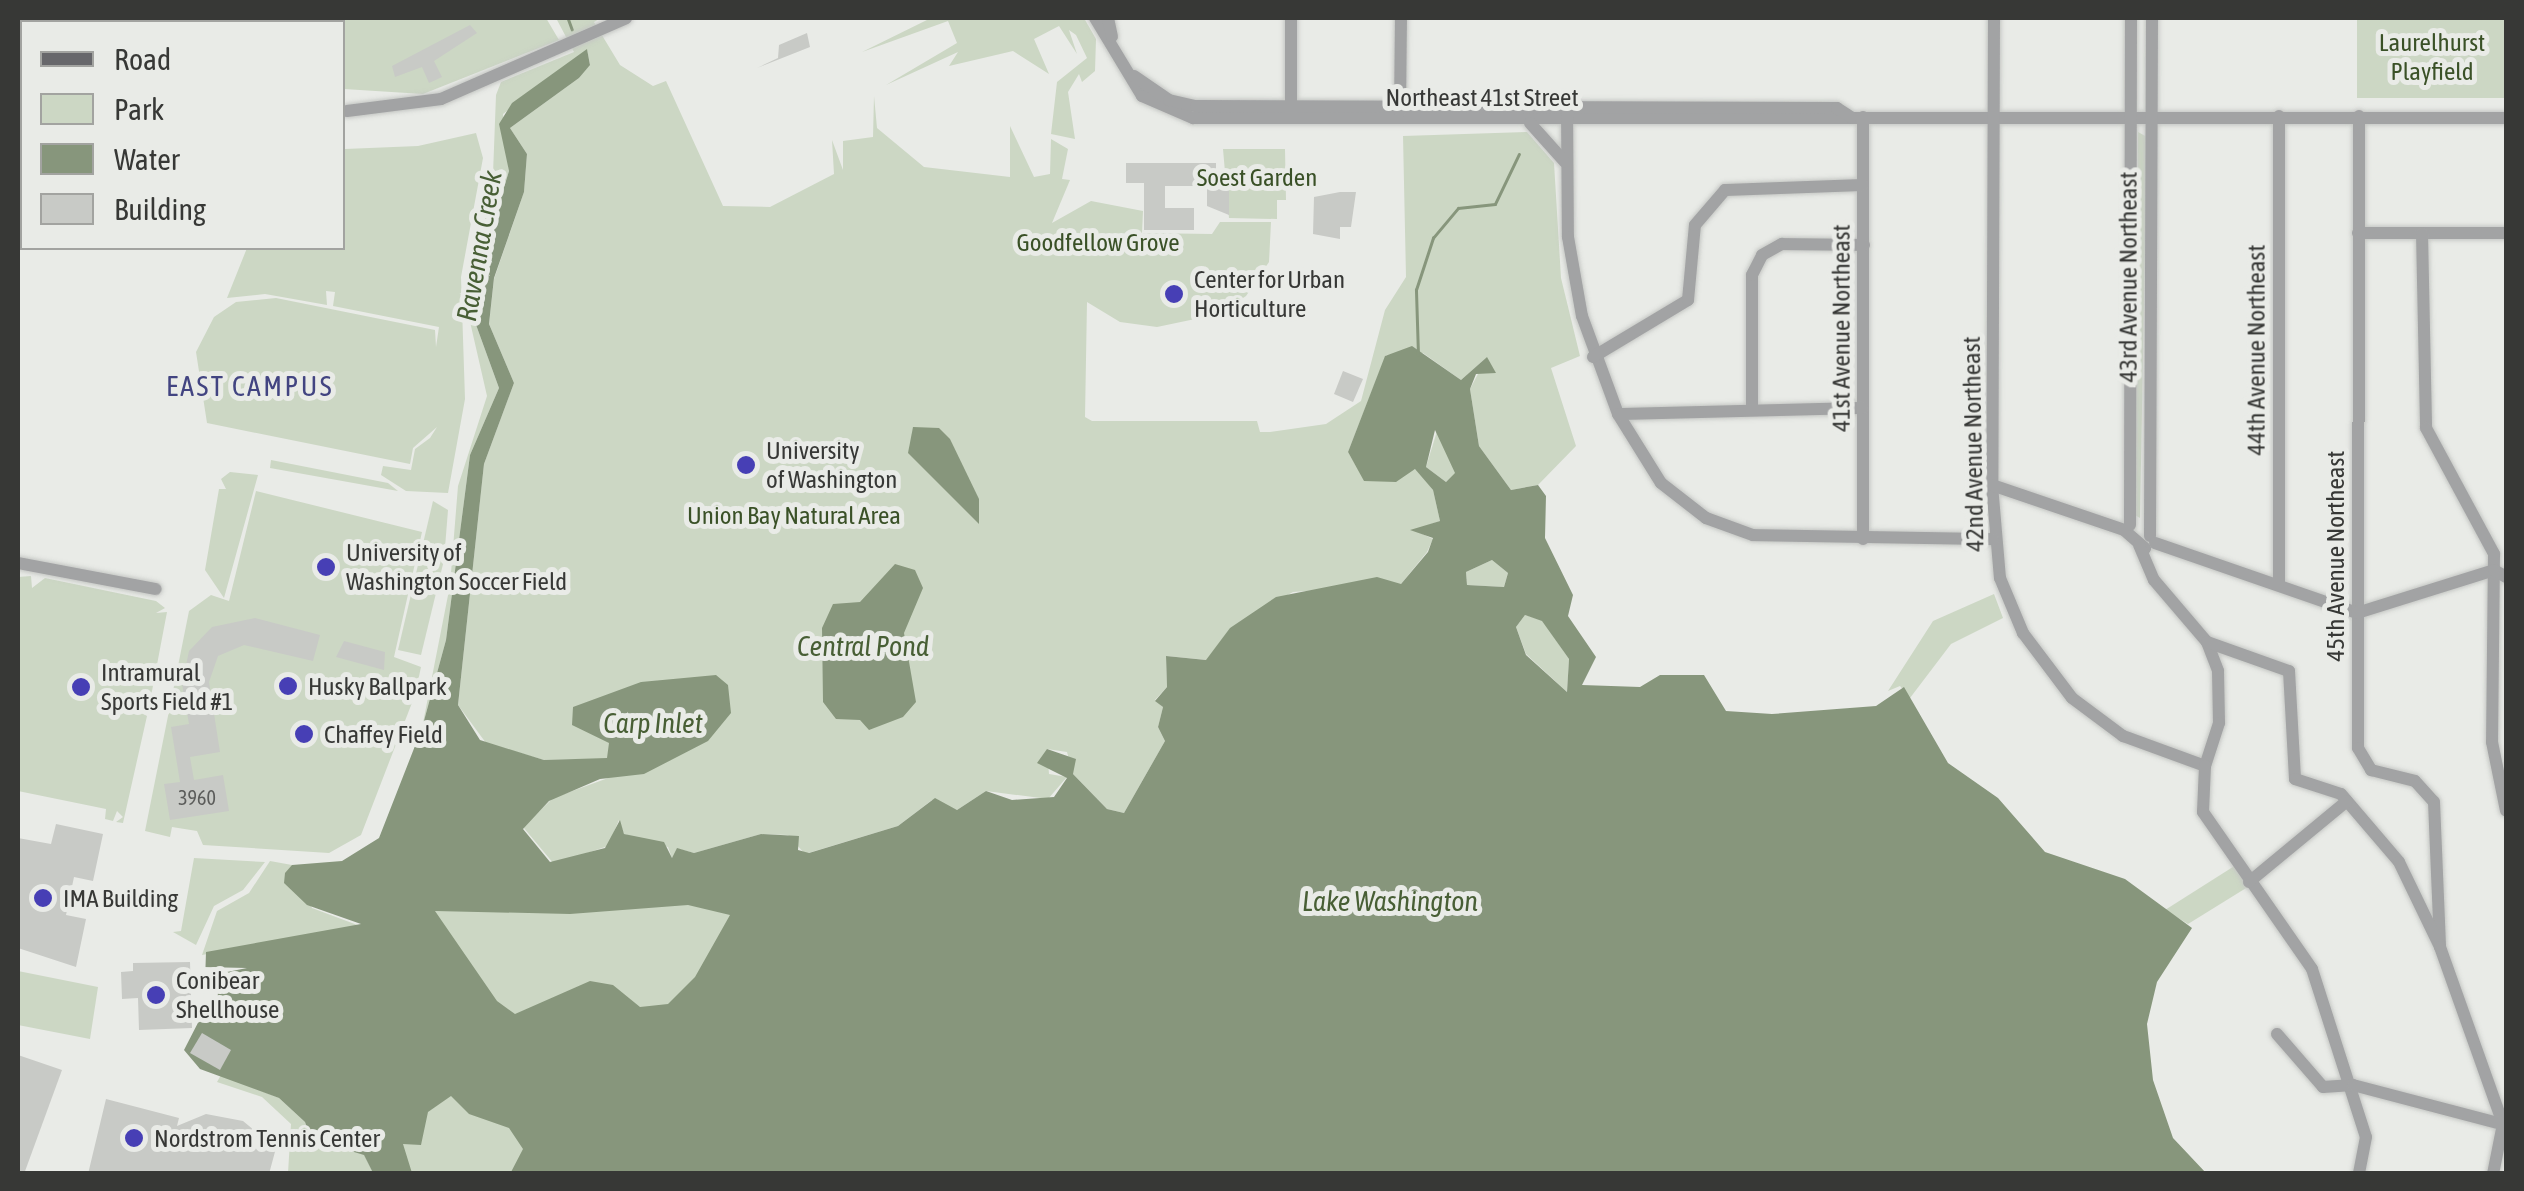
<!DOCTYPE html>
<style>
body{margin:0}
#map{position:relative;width:2524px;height:1191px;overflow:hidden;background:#e9ebe7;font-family:"Asap Condensed",sans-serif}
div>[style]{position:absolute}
.green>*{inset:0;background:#ccd7c4}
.water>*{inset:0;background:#87967c}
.pier>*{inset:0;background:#e9ebe7}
.stream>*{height:2.5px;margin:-1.25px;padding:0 1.25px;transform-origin:1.25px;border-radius:1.25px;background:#87967c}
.building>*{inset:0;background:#c8cac6}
.roads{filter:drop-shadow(0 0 2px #c5c7c4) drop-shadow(0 0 2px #c5c7c4)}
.minor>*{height:12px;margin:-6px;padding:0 6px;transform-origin:6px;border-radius:6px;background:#a2a3a4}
.major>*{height:15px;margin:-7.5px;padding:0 7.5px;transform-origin:7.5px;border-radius:7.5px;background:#67676b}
.dots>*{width:28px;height:28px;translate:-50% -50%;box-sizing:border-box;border:5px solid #e9ebe7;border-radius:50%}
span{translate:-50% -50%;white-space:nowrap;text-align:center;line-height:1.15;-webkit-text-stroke:10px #e9ebe7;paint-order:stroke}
.number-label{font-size:20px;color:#5b5c5a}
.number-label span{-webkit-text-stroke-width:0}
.park-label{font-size:25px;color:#3a5127}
.street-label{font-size:25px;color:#373836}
.poi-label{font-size:25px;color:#373836}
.left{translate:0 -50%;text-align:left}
.water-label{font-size:28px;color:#485f35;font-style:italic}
.neighbourhood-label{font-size:28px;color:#424481;letter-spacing:2.5px}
.frame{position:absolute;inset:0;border:20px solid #373836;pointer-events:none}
.legend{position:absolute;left:20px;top:20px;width:325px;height:230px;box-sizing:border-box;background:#e9ebe7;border:2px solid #a2a3a0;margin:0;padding:12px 18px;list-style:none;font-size:30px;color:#373836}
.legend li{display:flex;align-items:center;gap:20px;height:50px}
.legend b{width:50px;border:2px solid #a2a3a0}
</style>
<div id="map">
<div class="green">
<div style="clip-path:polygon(298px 18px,546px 18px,559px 40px,423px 94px,344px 89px,342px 22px)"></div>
<div style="clip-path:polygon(556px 18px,601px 18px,594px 22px,620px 65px,653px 86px,666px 81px,723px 206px,770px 207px,834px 174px,832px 140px,843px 170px,843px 141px,873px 137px,874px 96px,877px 128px,924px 167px,1010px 177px,1010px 126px,1034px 177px,1050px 174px,1051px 139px,1068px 149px,1062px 179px,1070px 180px,1052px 223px,1091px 201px,1143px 211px,1142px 233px,1212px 234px,1220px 222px,1271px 222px,1269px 262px,1246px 296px,1219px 314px,1157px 327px,1120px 322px,1087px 302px,1085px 417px,1092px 421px,1257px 421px,1260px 432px,1270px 432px,1326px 424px,1361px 401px,1385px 310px,1406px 277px,1403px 136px,1527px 132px,1554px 163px,1561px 278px,1580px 356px,1551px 368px,1576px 446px,1538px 485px,1511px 490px,1479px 446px,1470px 389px,1487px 357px,1461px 380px,1423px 353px,1386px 355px,1348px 452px,1365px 481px,1416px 469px,1433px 490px,1440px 521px,1414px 530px,1433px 539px,1427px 552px,1401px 584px,1293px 592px,1241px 621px,1207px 660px,1166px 656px,1167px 687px,1155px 700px,1163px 707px,1158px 727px,1165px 741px,1124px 813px,1107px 809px,1073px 774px,1067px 752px,1047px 749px,1049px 774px,1067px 777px,1048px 799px,986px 791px,957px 810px,932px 800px,898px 826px,805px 854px,788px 835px,761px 834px,694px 853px,679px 849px,672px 858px,668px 847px,624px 834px,619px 820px,608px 846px,554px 864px,523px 827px,553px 798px,611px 777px,607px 759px,544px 760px,486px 743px,458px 705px,484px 464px,514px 383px,489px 324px,494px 279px,524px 192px,527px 154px,510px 128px,579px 78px,590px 64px,587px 50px,503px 114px,509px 171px,480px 266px,475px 322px,499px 388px,470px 455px,446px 640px,422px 728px,450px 585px,458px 486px,487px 396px,468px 313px,493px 174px,496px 95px,501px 82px,574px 52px)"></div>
<div style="clip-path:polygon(931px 18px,1084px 18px,1096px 39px,1095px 71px,1082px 82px,1079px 74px,1068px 92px,1075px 139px,1051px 134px,1057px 82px,1087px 58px,1076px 35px,1069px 30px,1077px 54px,1059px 26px,1034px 39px,1049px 74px,1013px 51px,949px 66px,958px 52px,886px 85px,957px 43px,948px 21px,862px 52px)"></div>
<div style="clip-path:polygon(2357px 18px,2506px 18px,2506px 98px,2357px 98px)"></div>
<div style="clip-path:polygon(2138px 132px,2147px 137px,2140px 518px,2135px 515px)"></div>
<div style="clip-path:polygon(476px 133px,483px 158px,461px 277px,465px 399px,448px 493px,406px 491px,381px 475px,383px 466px,411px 470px,415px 449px,430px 438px,437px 427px,413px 448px,410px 464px,207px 423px,196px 352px,214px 317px,236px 302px,276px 298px,435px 330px,436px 347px,439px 327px,333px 306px,335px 292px,326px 291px,327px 305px,265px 294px,227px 298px,247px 248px,342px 248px,345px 149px,418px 146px)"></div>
<div style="clip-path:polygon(1223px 149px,1285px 149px,1286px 200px,1277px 200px,1277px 219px,1229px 218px)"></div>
<div style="clip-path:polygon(1437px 431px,1456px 473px,1446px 482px,1426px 467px)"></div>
<div style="clip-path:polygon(271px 460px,388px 483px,398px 491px,270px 468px)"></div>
<div style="clip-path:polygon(230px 472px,258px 475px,224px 598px,205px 570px,219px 489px,226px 489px,221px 479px)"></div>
<div style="clip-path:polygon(256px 491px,422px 532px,394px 657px,421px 667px,415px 695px,361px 835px,329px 853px,203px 845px,197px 831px,172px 827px,170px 837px,145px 831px,189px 611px,211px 595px,229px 601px)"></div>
<div style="clip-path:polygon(433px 501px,448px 510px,444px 560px,421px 655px,398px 650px)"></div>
<div style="clip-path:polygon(1492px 560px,1508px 573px,1504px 587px,1467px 585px,1466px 572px)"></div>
<div style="clip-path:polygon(31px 576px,32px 588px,45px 578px,156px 601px,165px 608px,156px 613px,167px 612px,148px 712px,140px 712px,147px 716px,123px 823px,116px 822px,123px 817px,117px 811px,113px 821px,105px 819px,106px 809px,18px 791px,18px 577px)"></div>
<div style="clip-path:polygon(1994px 594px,2003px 618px,1951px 644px,1910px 698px,1900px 686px,1888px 691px,1933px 621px)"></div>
<div style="clip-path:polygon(1525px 615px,1542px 620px,1569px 659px,1567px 692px,1526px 654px,1516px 627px)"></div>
<div style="clip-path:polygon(194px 858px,265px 862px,243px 890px,214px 906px,196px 945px,173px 932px,181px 931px)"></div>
<div style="clip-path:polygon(270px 861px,292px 865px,312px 908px,360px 926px,202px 955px,217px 911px,249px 893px)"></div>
<div style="clip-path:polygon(2236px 865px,2251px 885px,2188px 924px,2165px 910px)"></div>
<div style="clip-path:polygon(718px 898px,738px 919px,676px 1010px,512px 1023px,427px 909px)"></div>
<div style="clip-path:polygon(18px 971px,98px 987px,90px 1039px,18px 1025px)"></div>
<div style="clip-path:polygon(221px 1075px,279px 1098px,305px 1122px,311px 1139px,364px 1154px,373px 1173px,288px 1173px,291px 1124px,262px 1097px,217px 1082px)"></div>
<div style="clip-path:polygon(443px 1089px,528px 1135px,517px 1173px,399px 1174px,401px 1132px)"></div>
</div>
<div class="water">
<div style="clip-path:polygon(evenodd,587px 49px,590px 65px,579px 78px,510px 128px,527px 154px,524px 192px,494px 278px,489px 324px,514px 383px,484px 464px,458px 705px,480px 740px,544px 760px,607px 758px,609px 743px,572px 725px,573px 707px,641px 682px,716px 675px,728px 685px,731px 713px,708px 741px,644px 774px,600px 779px,549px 801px,523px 829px,550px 862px,605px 848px,620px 820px,624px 834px,664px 842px,672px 858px,677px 848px,694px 853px,761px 834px,799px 836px,798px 850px,809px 853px,898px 826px,935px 798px,957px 810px,986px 791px,1012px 800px,1054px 797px,1067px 778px,1037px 763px,1047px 749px,1076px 759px,1073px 774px,1107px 809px,1124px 813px,1165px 741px,1158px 727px,1163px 707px,1155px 701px,1167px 687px,1166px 656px,1206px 660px,1230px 628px,1276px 597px,1377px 577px,1401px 584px,1428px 552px,1433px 538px,1410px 530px,1440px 521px,1433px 490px,1415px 469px,1396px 482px,1364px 481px,1348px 452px,1385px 356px,1412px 346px,1461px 380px,1487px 357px,1496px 373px,1476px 374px,1470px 389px,1479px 446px,1511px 490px,1538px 485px,1546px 496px,1545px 538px,1573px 595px,1568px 616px,1596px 657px,1582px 685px,1640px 687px,1660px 675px,1704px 675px,1726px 711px,1772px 714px,1876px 706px,1904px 687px,1948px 763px,1998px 798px,2045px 852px,2125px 879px,2192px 928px,2157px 982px,2147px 1024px,2153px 1080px,2173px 1138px,2206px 1173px,510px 1174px,523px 1149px,509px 1128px,469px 1114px,451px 1096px,428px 1112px,421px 1145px,403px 1144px,412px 1173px,373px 1173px,364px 1155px,311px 1139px,305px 1122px,279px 1098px,200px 1069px,184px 1050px,204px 1011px,206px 952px,361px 924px,307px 905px,284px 883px,285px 873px,292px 865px,342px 861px,379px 838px,422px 728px,446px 640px,470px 455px,499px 388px,475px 322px,480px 266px,509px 171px,499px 124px,512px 103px,587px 49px,1435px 430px,1455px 473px,1446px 482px,1426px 467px,1435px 430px,587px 49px,1492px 560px,1508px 573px,1504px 587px,1467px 585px,1466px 572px,1492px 560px,587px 49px,1525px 615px,1542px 621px,1569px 659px,1567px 692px,1526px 655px,1516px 627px,1525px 615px,587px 49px,688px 905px,730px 915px,695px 977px,668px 1004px,640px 1007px,613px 985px,590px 981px,515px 1014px,497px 1001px,435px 911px,570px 914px,688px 905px)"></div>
<div style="clip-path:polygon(913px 427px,939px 428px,950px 439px,979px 499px,979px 524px,908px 453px)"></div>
<div style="clip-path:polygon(895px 564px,915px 570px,923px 588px,904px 633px,916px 702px,903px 717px,869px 730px,860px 720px,836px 719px,823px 702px,822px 628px,833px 604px,860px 602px)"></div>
</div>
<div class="pier">
<div style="clip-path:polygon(203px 967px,247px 968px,217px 974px,217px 986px,247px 991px,218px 992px,217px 1004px,247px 1010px,204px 1011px)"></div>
</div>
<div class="stream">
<div style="left:568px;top:18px;width:12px;rotate:70deg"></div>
<div style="left:1418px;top:355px;width:65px;rotate:-91.8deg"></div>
<div style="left:1416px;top:290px;width:55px;rotate:-71.9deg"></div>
<div style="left:1433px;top:238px;width:39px;rotate:-50deg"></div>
<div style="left:1458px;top:208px;width:37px;rotate:-6deg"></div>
<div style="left:1495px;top:204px;width:55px;rotate:-64.4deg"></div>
</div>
<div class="building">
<div style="clip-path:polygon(470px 25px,477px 33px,434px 61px,442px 77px,429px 83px,422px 67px,395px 77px,392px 66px)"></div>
<div style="clip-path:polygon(807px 33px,810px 47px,757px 68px,778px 58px,779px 45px)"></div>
<div style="clip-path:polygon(1126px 163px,1216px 163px,1216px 187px,1229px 187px,1229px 215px,1207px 206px,1207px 186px,1165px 186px,1165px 208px,1194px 208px,1194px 230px,1144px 230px,1144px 183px,1126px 183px)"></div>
<div style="clip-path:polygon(1340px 192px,1356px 192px,1351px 227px,1340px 227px,1340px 239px,1313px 234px,1314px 197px)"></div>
<div style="clip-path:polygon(1343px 371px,1363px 379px,1353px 402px,1334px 394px)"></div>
<div style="clip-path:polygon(255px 618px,320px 635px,313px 661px,244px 645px,218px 656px,209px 682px,220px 752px,190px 757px,194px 780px,223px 775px,229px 811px,170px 820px,164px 784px,180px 782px,171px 727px,189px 724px,182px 684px,189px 651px,212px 627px)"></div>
<div style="clip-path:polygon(344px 641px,385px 652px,384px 670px,336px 657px)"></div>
<div style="clip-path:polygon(56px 824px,103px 834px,93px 881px,74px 877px,66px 915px,86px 919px,76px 967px,18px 948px,18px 838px,51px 844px)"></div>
<div style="clip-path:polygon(190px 962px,192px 1028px,139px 1030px,138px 998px,122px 999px,121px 972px,133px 971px,133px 963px)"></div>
<div style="clip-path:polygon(202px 1033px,231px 1050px,220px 1070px,190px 1053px)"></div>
<div style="clip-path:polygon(18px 1055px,62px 1070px,24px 1174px,18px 1174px)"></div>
<div style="clip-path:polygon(106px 1099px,179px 1118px,177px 1126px,206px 1114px,243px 1121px,276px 1148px,269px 1174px,88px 1174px)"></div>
</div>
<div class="roads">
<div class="minor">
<div style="left:269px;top:18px;width:5px;rotate:53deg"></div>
<div style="left:1095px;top:18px;width:91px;rotate:58.9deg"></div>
<div style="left:1142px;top:96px;width:56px;rotate:23.3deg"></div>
<div style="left:1193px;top:118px;width:1313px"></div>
<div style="left:1108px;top:18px;width:19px;rotate:78deg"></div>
<div style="left:1994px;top:18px;width:467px;rotate:90.2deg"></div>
<div style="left:1992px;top:485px;width:93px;rotate:85.1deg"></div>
<div style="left:2000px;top:578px;width:60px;rotate:67.3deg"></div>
<div style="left:2023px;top:633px;width:81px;rotate:53deg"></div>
<div style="left:2072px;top:698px;width:64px;rotate:36.7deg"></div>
<div style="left:2123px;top:736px;width:87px;rotate:20.1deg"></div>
<div style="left:1134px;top:76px;width:42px;rotate:34.4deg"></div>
<div style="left:1169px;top:100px;width:28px;rotate:13deg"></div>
<div style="left:1196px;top:106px;width:641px;rotate:0.18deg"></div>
<div style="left:1837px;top:108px;width:17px;rotate:33deg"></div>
<div style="left:1567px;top:106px;width:131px;rotate:89.6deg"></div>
<div style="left:1568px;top:237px;width:80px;rotate:80deg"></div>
<div style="left:1582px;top:316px;width:104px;rotate:69.8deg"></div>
<div style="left:1618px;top:414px;width:81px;rotate:58.1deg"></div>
<div style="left:1661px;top:483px;width:57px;rotate:37.9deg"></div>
<div style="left:1706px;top:518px;width:50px;rotate:19.9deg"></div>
<div style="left:1753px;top:535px;width:240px;rotate:1deg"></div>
<div style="left:347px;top:111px;width:95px;rotate:-7.3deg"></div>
<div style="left:441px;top:99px;width:202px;rotate:-23.6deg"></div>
<div style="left:1291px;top:111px;width:93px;rotate:-90deg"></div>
<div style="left:1400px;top:111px;width:93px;rotate:-89.4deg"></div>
<div style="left:2359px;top:116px;width:632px;rotate:90.09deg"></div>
<div style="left:2358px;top:748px;width:26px;rotate:59deg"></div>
<div style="left:2371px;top:770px;width:45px;rotate:14deg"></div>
<div style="left:2415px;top:781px;width:28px;rotate:48deg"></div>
<div style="left:2434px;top:802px;width:145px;rotate:87.6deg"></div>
<div style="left:1863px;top:117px;width:422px;rotate:90deg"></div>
<div style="left:1530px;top:123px;width:52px;rotate:48.1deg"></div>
<div style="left:2358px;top:233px;width:148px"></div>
<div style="left:2422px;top:233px;width:195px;rotate:88.8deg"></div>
<div style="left:2426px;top:428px;width:143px;rotate:61.6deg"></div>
<div style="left:2494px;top:554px;width:188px;rotate:90.6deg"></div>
<div style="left:2492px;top:742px;width:70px;rotate:78.5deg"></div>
<div style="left:1593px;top:357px;width:111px;rotate:-31deg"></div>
<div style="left:1688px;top:300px;width:75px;rotate:-84.7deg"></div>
<div style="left:1695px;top:225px;width:46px;rotate:-49.4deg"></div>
<div style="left:1725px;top:190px;width:138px;rotate:-2.1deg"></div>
<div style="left:1752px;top:408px;width:133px;rotate:-90deg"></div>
<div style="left:1752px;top:275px;width:22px;rotate:-63deg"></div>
<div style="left:1762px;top:255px;width:23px;rotate:-29deg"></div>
<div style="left:1782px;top:244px;width:82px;rotate:0.7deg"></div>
<div style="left:1618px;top:414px;width:245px;rotate:-1.4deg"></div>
<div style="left:1992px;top:485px;width:139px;rotate:18.8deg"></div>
<div style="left:2124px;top:530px;width:28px;rotate:41deg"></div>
<div style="left:2130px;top:525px;width:507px;rotate:-89.89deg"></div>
<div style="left:2150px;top:536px;width:518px;rotate:-89.78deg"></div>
<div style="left:2155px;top:543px;width:214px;rotate:19.1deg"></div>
<div style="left:2357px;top:613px;width:144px;rotate:-17.4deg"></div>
<div style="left:2494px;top:570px;width:14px;rotate:30deg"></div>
<div style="left:2139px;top:545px;width:38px;rotate:67deg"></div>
<div style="left:2154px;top:580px;width:82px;rotate:49.5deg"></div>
<div style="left:2207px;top:642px;width:31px;rotate:69deg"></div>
<div style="left:2218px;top:671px;width:52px;rotate:88.9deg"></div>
<div style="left:2219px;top:723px;width:45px;rotate:108deg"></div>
<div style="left:2205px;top:766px;width:46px;rotate:92.5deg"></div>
<div style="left:2203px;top:812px;width:191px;rotate:55.2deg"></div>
<div style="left:2312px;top:969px;width:176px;rotate:72.2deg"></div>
<div style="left:2366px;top:1137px;width:38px;rotate:101deg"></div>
<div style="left:18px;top:563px;width:140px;rotate:10.7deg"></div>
<div style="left:2279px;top:585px;width:469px;rotate:-90deg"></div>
<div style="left:2207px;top:642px;width:87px;rotate:19.5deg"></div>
<div style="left:2289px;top:671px;width:108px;rotate:86.8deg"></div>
<div style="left:2295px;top:779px;width:48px;rotate:18.1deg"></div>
<div style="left:2341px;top:794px;width:89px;rotate:49.5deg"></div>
<div style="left:2399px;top:862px;width:94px;rotate:64.2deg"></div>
<div style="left:2440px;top:947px;width:188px;rotate:70.4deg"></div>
<div style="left:2503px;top:1124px;width:51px;rotate:101.3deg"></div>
<div style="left:2249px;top:882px;width:127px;rotate:-39.6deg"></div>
<div style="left:2277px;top:1034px;width:70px;rotate:49deg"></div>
<div style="left:2323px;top:1087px;width:30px;rotate:-4deg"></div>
<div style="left:2353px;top:1085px;width:158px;rotate:14.7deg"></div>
</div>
<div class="major">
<div style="left:18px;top:41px;width:13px;rotate:-72deg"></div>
</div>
</div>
<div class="dots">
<div style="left:1174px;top:294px;background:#473fb5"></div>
<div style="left:746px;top:465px;background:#473fb5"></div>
<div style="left:326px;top:567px;background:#473fb5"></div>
<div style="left:288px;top:686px;background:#473fb5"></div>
<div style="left:81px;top:687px;background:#473fb5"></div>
<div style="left:304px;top:734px;background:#473fb5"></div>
<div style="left:43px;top:898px;background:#473fb5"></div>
<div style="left:156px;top:995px;background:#473fb5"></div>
<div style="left:134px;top:1138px;background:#473fb5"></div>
</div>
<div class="number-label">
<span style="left:197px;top:797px">3960</span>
</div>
<div class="park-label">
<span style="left:2432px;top:57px">Laurelhurst<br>Playfield</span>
<span style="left:1257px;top:177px">Soest Garden</span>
<span style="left:1098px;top:242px">Goodfellow Grove</span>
<span style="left:794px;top:515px">Union Bay Natural Area</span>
</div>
<div class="street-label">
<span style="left:1482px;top:97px">Northeast 41st Street</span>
<span style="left:2128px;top:277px;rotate:-90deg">43rd Avenue Northeast</span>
<span style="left:1841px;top:328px;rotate:-90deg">41st Avenue Northeast</span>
<span style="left:2256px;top:350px;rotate:-90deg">44th Avenue Northeast</span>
<span style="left:1973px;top:444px;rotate:-91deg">42nd Avenue Northeast</span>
<span style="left:2335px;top:556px;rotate:-90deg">45th Avenue Northeast</span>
</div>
<div class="poi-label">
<span class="left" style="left:1194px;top:294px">Center for Urban<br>Horticulture</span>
<span class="left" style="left:766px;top:465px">University<br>of Washington</span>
<span class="left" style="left:346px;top:567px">University of<br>Washington Soccer Field</span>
<span class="left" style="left:101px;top:687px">Intramural<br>Sports Field #1</span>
<span class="left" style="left:308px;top:686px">Husky Ballpark</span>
<span class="left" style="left:324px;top:734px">Chaffey Field</span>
<span class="left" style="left:63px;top:898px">IMA Building</span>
<span class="left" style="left:176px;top:995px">Conibear<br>Shellhouse</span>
<span class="left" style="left:154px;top:1138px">Nordstrom Tennis Center</span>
</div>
<div class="water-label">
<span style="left:479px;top:246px;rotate:-80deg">Ravenna Creek</span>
<span style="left:863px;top:646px">Central Pond</span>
<span style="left:653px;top:723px">Carp Inlet</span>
<span style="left:1390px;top:901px">Lake Washington</span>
</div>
<div class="neighbourhood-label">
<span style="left:250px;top:386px">EAST CAMPUS</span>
</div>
<div class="frame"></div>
<ul class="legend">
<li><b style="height:12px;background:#67676b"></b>Road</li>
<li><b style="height:28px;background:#ccd7c4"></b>Park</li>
<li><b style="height:28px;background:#87967c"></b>Water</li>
<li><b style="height:28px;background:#c8cac6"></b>Building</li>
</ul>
</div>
